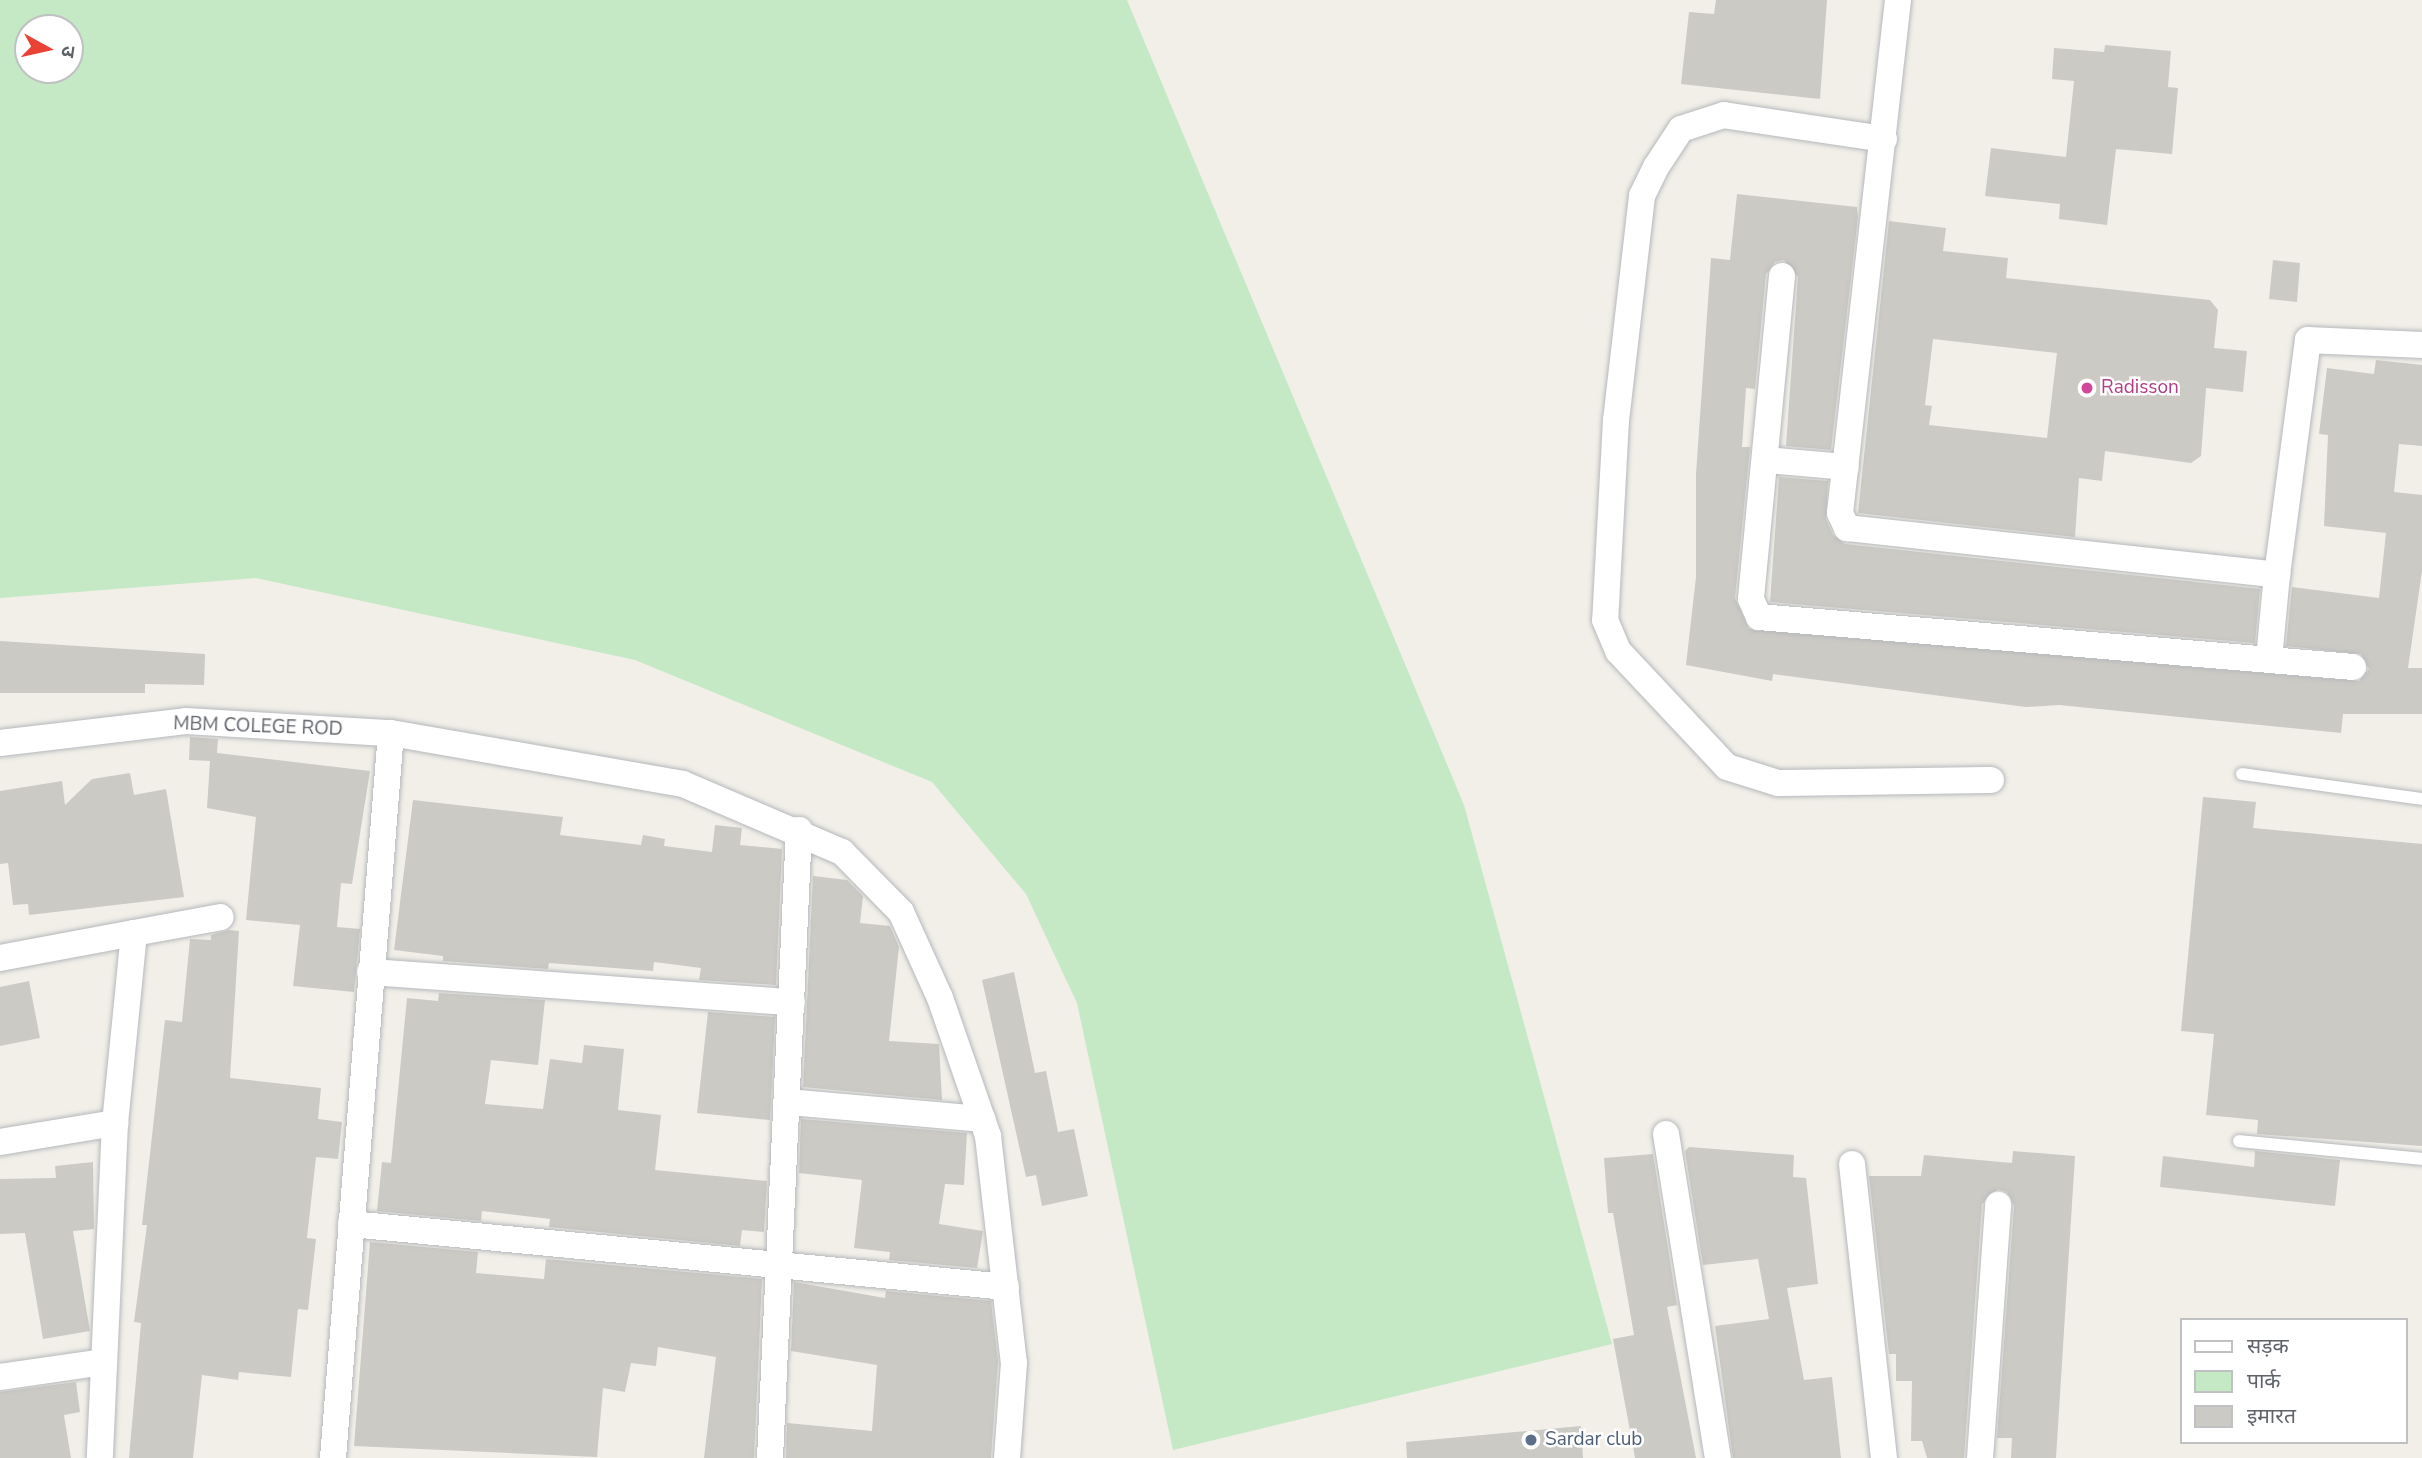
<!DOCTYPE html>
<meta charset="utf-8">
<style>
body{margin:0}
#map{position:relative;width:2422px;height:1458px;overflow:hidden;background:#f1efe8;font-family:"Nunito Sans","Noto Sans Devanagari",sans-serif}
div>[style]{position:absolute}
.green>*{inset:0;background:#c5e8c5}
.building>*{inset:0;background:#cccac5}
.roads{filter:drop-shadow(0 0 2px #b5b8bc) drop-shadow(0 0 2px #b5b8bc)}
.service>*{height:12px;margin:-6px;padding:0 6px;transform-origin:6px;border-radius:6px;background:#fff}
.minor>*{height:26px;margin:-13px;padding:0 13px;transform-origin:13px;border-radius:13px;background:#fff}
.dots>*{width:19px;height:19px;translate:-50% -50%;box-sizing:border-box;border:4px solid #fff;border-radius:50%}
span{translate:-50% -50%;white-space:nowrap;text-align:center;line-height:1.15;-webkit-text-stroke:5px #fff;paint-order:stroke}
.hotel-label{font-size:19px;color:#b23c85}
.left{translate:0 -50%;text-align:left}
.street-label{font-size:19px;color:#5f6368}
.service-label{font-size:19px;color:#4e5e75}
.legend{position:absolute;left:2180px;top:1318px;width:228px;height:126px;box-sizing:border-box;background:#fff;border:2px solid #bfc1c3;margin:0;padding:9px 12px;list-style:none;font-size:21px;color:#5f6368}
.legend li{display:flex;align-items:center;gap:14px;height:35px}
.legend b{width:35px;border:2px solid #bfc1c3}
.north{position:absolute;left:14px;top:14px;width:70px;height:70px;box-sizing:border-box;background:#fff;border:2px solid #bfc1c3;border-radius:50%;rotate:98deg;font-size:19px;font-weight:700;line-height:28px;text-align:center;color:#5f6368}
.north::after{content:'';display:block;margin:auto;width:24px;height:32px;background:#ea4335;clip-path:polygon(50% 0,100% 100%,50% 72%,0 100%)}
</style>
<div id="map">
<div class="green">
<div style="clip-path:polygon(evenodd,0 0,1127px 0,1464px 805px,1612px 1344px,1173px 1450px,1077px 1003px,1026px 894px,932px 782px,635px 660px,256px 578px,0 598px,0 0,28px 28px,70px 28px,70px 70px,28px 70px,28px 28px)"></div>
</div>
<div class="building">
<div style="clip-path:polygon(1716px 0,1827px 0,1820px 99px,1681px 84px,1689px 12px,1714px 14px)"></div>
<div style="clip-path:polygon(2105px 45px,2171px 51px,2168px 87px,2178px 88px,2172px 154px,2116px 149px,2107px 225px,2059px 219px,2060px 204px,1985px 196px,1991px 148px,2066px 157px,2074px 81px,2052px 79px,2054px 48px,2104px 52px)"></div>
<div style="clip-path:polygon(1737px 194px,1857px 207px,1858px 217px,1831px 450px,1786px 446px,1798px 277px,1784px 260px,1775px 262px,1766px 274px,1755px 389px,1746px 388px,1742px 447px,1750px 447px,1735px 598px,1749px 629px,2359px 681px,2369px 669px,2361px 654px,2286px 646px,2292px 587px,2379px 598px,2386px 533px,2324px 526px,2328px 435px,2319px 434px,2327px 368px,2374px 374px,2376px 360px,2422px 365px,2422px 446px,2399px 444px,2394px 492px,2422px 495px,2422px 571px,2408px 668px,2422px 668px,2422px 714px,2343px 714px,2341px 733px,2059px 705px,2026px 707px,1773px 674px,1772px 681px,1686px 665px,1696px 577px,1696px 474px,1711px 258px,1730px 260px)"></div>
<div style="clip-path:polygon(evenodd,1889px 221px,1946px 228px,1943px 251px,2008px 258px,2006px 278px,2210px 300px,2218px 310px,2214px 348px,2247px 351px,2243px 392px,2206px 388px,2201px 456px,2191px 463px,2105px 451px,2102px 481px,2079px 478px,2075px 537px,1858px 513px,1889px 221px,1933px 339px,2057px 353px,2047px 438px,1929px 425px,1932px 406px,1925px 405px,1933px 339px)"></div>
<div style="clip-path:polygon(2273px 260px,2300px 263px,2297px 302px,2269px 299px)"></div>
<div style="clip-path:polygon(1779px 477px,1828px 481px,1826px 519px,1833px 535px,1845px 544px,2260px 589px,2255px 643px,1770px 602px)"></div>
<div style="clip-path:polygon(0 641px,205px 654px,204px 685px,145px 684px,145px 693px,0 693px)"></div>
<div style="clip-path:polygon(190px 737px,218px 739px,217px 753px,370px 771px,352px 884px,341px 883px,337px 927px,360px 929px,354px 992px,293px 986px,300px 925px,246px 920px,256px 817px,207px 808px,210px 761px,189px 760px)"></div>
<div style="clip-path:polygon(130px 773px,134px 795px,166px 789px,184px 897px,29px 915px,28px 904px,13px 905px,8px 863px,0 864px,0 791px,62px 781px,65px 805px,92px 779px)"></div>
<div style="clip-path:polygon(2203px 797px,2256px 802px,2253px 828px,2422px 844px,2422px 1146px,2257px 1134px,2258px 1120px,2206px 1115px,2214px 1034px,2181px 1031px)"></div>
<div style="clip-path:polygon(413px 800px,563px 817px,560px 835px,641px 845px,643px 835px,665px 839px,664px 846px,712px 852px,715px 825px,742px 828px,740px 845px,782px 849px,776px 985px,699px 980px,701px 968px,654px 962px,653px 971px,549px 963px,548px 969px,443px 961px,443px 956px,394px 950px)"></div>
<div style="clip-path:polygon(813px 876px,847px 880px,863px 896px,860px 923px,890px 926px,899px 947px,889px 1041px,939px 1044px,942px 1100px,803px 1087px)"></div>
<div style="clip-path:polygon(229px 930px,239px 931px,230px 1078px,321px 1088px,318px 1119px,342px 1122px,338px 1159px,316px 1157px,307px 1238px,316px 1239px,308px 1310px,298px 1309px,291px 1377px,239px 1372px,238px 1380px,202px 1375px,193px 1458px,129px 1458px,141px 1323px,134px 1322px,147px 1225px,142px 1225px,165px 1020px,182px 1022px,190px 939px,211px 940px,211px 935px)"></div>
<div style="clip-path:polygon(1014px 972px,1035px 1073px,1046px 1071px,1058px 1132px,1074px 1129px,1088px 1196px,1042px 1206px,1036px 1175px,1026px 1177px,982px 980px)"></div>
<div style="clip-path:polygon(29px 981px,40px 1038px,0 1046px,0 987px)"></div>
<div style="clip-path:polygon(439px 993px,545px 1000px,538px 1065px,491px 1060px,485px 1104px,543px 1109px,550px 1059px,582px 1063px,584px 1045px,624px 1049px,618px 1110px,661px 1115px,655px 1170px,767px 1181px,764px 1232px,742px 1230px,740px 1246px,549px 1227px,550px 1219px,482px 1211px,481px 1221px,377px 1211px,382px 1162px,391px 1163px,407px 998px,438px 1001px)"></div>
<div style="clip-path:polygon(708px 1012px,775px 1017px,770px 1120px,697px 1113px)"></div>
<div style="clip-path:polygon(801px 1119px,967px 1133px,964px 1185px,945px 1184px,939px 1224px,983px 1231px,977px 1268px,889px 1260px,890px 1252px,854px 1248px,862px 1180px,799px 1173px)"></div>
<div style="clip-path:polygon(1689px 1147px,1794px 1155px,1793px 1177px,1806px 1178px,1818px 1284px,1787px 1288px,1804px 1380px,1832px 1377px,1841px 1458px,1733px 1458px,1715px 1326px,1769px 1319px,1758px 1259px,1703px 1265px,1685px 1151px)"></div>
<div style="clip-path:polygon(2013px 1151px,2075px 1156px,2056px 1458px,2011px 1458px,2012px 1438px,1997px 1438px,2014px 1206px,2007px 1192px,1998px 1189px,1982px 1204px,1964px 1458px,1927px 1458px,1922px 1441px,1911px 1441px,1912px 1381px,1896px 1381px,1896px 1354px,1889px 1354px,1869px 1176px,1921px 1176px,1924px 1155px,2012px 1163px)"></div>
<div style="clip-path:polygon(2255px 1151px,2340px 1160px,2335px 1206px,2160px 1187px,2163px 1156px,2254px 1167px)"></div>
<div style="clip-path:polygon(1653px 1154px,1677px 1305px,1667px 1307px,1696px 1458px,1635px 1458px,1613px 1339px,1634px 1335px,1613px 1213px,1608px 1213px,1604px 1158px)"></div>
<div style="clip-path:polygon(93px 1162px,94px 1229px,73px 1231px,90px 1331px,43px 1339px,25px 1233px,0 1234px,0 1179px,56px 1178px,55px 1166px)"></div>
<div style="clip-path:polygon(370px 1242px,478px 1252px,476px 1273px,544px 1279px,546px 1259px,762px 1279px,754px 1458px,704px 1458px,716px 1357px,658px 1347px,656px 1366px,631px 1363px,625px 1392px,603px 1388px,597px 1457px,354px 1446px)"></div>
<div style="clip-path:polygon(794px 1282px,885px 1298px,886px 1291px,991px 1301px,998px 1361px,991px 1458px,786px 1458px,787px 1423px,872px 1431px,877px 1365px,791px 1351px)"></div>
<div style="clip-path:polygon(76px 1382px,80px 1412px,64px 1415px,71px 1458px,0 1458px,0 1392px)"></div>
<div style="clip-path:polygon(1581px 1426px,1583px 1458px,1407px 1458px,1406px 1442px)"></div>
</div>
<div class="roads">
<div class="service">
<div style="left:2242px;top:774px;width:182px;rotate:7.9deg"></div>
<div style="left:2239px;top:1141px;width:184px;rotate:5.6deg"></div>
</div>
<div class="minor">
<div style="left:1898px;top:0;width:516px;rotate:96.45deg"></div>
<div style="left:1840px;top:513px;width:17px;rotate:65deg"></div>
<div style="left:1847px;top:528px;width:433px;rotate:6.2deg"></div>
<div style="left:2277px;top:575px;width:237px;rotate:-82.5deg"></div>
<div style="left:2308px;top:340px;width:114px;rotate:2.5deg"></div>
<div style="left:1884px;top:139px;width:162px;rotate:-171.5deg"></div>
<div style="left:1724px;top:115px;width:45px;rotate:162deg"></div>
<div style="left:1681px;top:129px;width:45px;rotate:123.3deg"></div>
<div style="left:1656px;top:167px;width:32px;rotate:116deg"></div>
<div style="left:1642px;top:196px;width:226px;rotate:96.6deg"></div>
<div style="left:1616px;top:420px;width:200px;rotate:93.1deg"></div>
<div style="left:1605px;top:620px;width:34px;rotate:67deg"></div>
<div style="left:1618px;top:651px;width:159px;rotate:46.8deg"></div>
<div style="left:1727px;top:767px;width:53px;rotate:17.4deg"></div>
<div style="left:1778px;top:783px;width:213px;rotate:-0.8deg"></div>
<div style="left:1782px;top:276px;width:324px;rotate:95.5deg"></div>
<div style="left:1751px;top:599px;width:20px;rotate:66deg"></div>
<div style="left:1759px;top:617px;width:596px;rotate:4.81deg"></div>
<div style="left:1766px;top:460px;width:80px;rotate:5deg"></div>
<div style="left:2269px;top:659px;width:84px;rotate:-84.6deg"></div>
<div style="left:0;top:743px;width:187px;rotate:-6.7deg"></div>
<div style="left:186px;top:721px;width:205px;rotate:3.4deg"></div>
<div style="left:391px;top:733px;width:296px;rotate:9.9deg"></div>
<div style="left:683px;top:784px;width:173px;rotate:23.2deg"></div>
<div style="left:842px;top:852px;width:84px;rotate:45.5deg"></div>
<div style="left:901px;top:912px;width:94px;rotate:65.6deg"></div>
<div style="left:940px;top:998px;width:146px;rotate:70.8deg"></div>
<div style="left:988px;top:1136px;width:228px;rotate:83.5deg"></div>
<div style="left:1014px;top:1363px;width:95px;rotate:94.2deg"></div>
<div style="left:134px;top:933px;width:88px;rotate:-10.4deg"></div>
<div style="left:0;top:958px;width:136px;rotate:-10.6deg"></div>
<div style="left:134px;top:933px;width:191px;rotate:95.7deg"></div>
<div style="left:115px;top:1123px;width:335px;rotate:92.6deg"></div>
<div style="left:370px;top:972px;width:423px;rotate:4.1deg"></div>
<div style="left:788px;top:1102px;width:195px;rotate:5deg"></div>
<div style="left:1666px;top:1134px;width:328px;rotate:80.9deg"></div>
<div style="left:0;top:1142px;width:117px;rotate:-9.4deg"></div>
<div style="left:1852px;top:1164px;width:296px;rotate:83.8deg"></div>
<div style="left:351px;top:1224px;width:658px;rotate:5.49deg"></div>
<div style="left:0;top:1377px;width:105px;rotate:-8.2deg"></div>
<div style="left:333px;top:1458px;width:727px;rotate:-85.43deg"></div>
<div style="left:770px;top:1458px;width:629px;rotate:-87.36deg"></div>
<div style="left:1980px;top:1458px;width:254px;rotate:-85.9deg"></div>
</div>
</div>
<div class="dots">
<div style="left:2087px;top:388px;background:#d1479c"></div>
<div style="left:1531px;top:1440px;background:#5c6f8a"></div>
</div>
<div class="hotel-label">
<span class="left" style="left:2101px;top:388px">Radisson</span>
</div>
<div class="street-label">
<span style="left:258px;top:727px;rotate:2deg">MBM COLEGE ROD</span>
</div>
<div class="service-label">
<span class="left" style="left:1545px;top:1440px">Sardar club</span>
</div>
<ul class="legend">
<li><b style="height:9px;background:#fff"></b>सड़क</li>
<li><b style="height:19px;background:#c5e8c5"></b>पार्क</li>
<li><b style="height:19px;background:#cccac5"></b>इमारत</li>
</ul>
<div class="north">उ</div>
</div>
